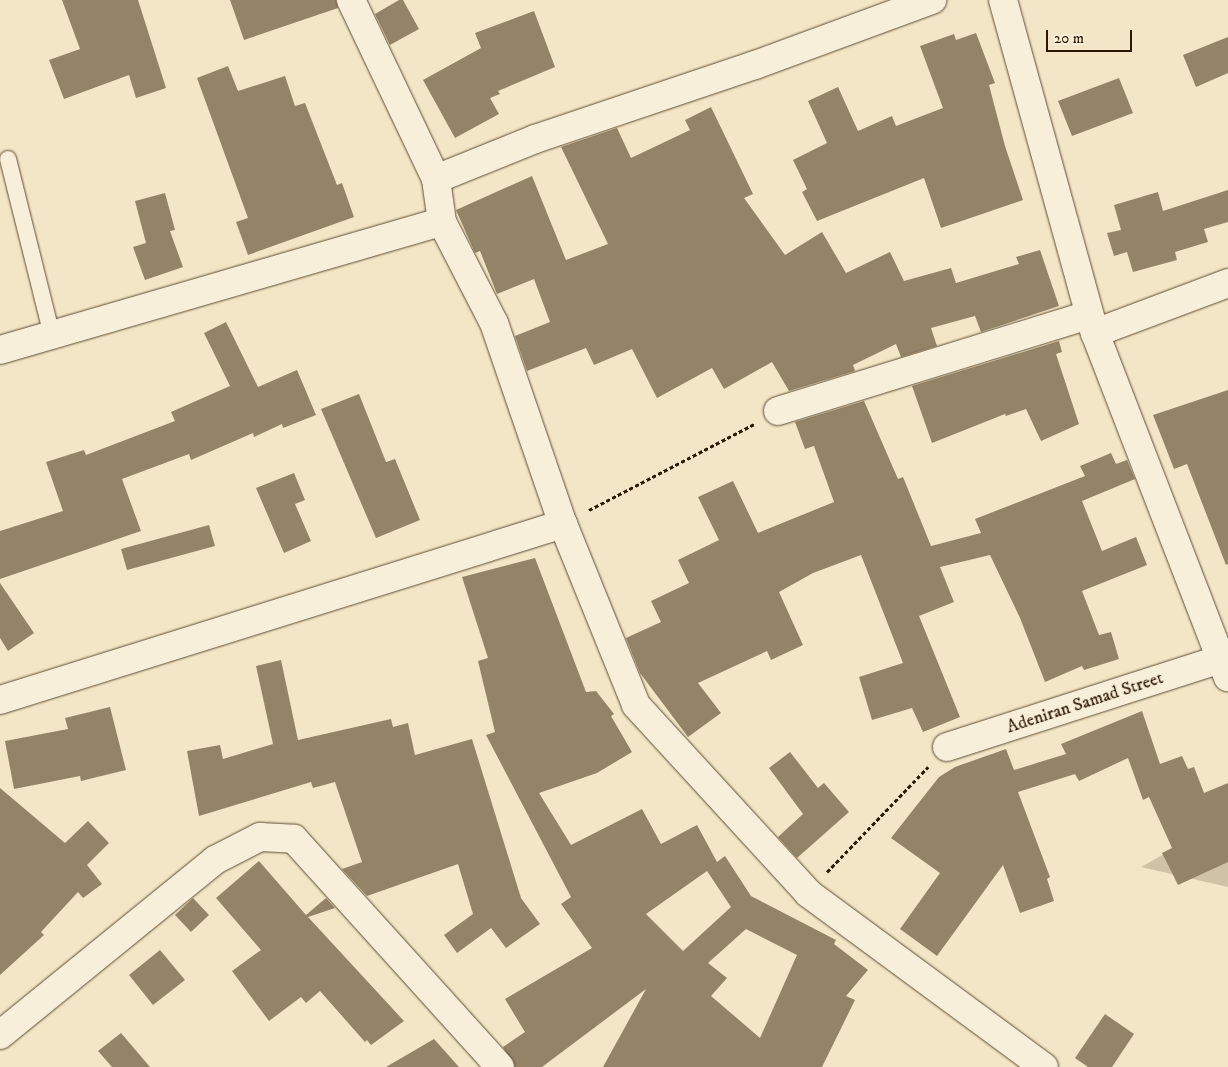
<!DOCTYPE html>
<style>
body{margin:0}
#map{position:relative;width:1228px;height:1067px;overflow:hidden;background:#f2e6c6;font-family:"IM FELL DW Pica",serif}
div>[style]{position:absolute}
.green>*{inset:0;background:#d0c3a5}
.building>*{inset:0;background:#938468}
.path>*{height:3px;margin-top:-1.5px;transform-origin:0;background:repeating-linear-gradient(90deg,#2c1903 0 4px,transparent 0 6.5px)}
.roads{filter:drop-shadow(0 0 1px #5e4c34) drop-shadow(0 0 1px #5e4c34)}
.service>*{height:16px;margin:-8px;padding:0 8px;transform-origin:8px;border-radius:8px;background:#f7efda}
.minor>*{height:28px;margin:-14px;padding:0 14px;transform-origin:14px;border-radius:14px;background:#f7efda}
span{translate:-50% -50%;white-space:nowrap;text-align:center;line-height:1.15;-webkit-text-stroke:5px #f7efda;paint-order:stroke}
.street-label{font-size:18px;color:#2c1903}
.scale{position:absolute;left:1046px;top:30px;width:86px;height:22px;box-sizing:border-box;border:2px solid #2c1903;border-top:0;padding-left:6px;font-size:15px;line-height:18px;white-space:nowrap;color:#2c1903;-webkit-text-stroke:4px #f7efda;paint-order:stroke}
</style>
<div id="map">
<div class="green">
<div style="clip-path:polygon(1228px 818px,1228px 887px,1141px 867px)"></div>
</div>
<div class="building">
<div style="clip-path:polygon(62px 0,138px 0,166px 88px,136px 98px,129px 75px,64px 99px,49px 60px,80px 49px)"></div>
<div style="clip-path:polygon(230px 0,336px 0,338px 8px,244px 40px)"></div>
<div style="clip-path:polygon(399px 0,403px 0,419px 29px,390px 45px,375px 14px)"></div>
<div style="clip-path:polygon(534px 11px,555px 67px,498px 91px,500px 94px,490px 98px,499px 114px,455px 138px,423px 80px,481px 48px,475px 33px)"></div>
<div style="clip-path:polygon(976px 33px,995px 83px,989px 85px,1005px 146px,1023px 200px,941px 228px,924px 178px,817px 221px,802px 192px,807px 189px,793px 160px,827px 143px,808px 101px,838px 87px,858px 131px,892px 116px,896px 126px,943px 108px,920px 46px,954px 34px,956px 40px)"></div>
<div style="clip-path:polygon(1228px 37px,1228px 73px,1196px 87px,1183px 55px)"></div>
<div style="clip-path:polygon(228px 66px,238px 91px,285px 76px,295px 106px,305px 103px,337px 185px,342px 183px,354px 217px,248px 255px,236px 222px,248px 218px,197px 78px)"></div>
<div style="clip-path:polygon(1119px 78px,1133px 113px,1072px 136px,1058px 101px)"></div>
<div style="clip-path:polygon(711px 107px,753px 194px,744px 198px,785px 255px,822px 232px,846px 273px,890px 252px,904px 281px,951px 268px,956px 283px,1019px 264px,1016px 257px,1040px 250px,1059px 306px,981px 332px,975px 316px,931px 328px,937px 346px,901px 357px,896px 344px,853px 365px,855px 371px,789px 391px,772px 362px,724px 389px,712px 368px,657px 398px,632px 349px,594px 365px,586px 348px,527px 371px,515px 336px,550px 322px,534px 279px,497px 294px,480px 251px,475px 253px,456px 210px,532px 176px,566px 260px,608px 244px,561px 147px,617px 128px,631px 158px,690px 130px,685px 120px)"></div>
<div style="clip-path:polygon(1228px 190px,1228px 222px,1204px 229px,1208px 242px,1175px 252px,1177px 260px,1133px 272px,1127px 252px,1114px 256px,1107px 233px,1121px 230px,1114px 205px,1158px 192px,1163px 211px)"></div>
<div style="clip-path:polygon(165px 193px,175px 230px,170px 231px,183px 267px,145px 280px,133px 247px,146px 243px,135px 201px)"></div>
<div style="clip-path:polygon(226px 322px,258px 387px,297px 370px,316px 415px,283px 428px,282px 424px,254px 437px,253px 433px,191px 460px,189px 454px,122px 479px,141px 531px,0 579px,0 531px,63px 511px,46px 462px,84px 450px,86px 455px,175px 421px,171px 412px,230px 386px,204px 333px)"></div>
<div style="clip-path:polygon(1059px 341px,1062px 352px,1056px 354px,1079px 424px,1041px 441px,1026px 409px,1006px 416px,1005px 414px,932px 443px,912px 386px)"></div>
<div style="clip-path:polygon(1228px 390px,1228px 564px,1226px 565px,1187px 464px,1174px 469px,1153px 415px)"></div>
<div style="clip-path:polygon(359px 394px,386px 462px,395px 459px,420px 520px,376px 538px,321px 409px)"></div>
<div style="clip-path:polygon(864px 401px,898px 479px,903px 477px,931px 546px,981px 533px,975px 519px,1085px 476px,1080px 466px,1111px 453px,1116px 464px,1127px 460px,1135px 479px,1082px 501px,1102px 551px,1136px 537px,1147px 565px,1082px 591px,1099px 635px,1111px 632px,1119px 659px,1084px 670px,1082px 666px,1045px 682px,1020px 618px,990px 555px,940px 567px,954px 602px,919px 616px,960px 717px,923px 732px,912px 708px,872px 720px,859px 677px,903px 663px,861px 555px,813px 573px,779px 592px,803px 645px,771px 660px,767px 651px,698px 683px,721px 713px,688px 737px,640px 673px,626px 638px,661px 622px,651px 601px,689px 583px,678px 560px,719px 540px,698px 497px,733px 481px,758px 533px,834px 502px,814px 446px,805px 449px,795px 422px)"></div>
<div style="clip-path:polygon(294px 473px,305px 500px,295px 504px,311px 541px,284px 553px,256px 488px)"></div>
<div style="clip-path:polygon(209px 525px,215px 546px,127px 570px,121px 549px)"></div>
<div style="clip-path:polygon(evenodd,535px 558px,586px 692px,596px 691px,614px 714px,611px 716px,632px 752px,597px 773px,539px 793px,571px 845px,642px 809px,661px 844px,697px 825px,717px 862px,725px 856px,751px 896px,836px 940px,834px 944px,868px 970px,846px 996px,855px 1000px,822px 1067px,603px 1067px,646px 989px,542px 1067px,515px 1067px,503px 1047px,525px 1032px,505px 999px,592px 948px,561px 904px,571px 897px,486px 735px,495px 732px,478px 661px,488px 658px,462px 577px,535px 558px,707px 871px,731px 907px,683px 951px,646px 914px,707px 871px,535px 558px,746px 929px,797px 955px,760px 1038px,711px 996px,727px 978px,708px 963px,746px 929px)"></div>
<div style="clip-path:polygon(0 583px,34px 633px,8px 651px,0 638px)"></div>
<div style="clip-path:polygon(281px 660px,298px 740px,391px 719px,393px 727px,408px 723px,415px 755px,472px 739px,521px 898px,540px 924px,506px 948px,491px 928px,457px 953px,444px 935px,473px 914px,458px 864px,367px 896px,342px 869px,362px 862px,335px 782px,313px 788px,311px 782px,199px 816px,187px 751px,220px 745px,223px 759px,273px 744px,256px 666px)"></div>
<div style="clip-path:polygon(110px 707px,126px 770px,81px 781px,80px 776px,14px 789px,5px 741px,68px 729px,65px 718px)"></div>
<div style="clip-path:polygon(1142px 711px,1160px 764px,1182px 756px,1188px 769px,1194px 767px,1204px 793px,1228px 783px,1228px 862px,1178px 885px,1162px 853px,1172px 848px,1149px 797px,1143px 800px,1128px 758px,1079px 781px,1075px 774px,1018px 792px,1050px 877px,1047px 879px,1054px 901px,1020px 913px,1003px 865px,937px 956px,900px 929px,940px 873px,891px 838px,939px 777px,955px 767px,1006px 749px,1014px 770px,1066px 754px,1061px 744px)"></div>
<div style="clip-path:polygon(790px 752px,818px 788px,824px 783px,849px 812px,797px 858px,778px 837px,803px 814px,769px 768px)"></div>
<div style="clip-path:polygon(0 788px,65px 843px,88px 821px,109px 843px,87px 865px,102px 884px,83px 898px,78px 892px,41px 932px,44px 935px,0 975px)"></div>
<div style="clip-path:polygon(259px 861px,306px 915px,326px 898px,335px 908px,308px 917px,404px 1021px,371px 1045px,367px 1040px,365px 1042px,320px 991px,306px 1003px,301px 997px,269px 1021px,232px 971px,261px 950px,216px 898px)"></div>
<div style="clip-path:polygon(193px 898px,209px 915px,191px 932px,175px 915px)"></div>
<div style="clip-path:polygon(160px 950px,185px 980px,153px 1005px,129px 975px)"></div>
<div style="clip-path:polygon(1105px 1014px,1134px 1034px,1112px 1067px,1088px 1067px,1075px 1058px)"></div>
<div style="clip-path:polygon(121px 1033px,150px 1067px,112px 1067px,98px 1051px)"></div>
<div style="clip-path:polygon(434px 1039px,459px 1067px,386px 1067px)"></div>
</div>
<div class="path">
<div style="left:589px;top:510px;width:186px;rotate:-27.5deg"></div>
<div style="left:827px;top:872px;width:146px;rotate:-46.1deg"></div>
</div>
<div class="roads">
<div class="service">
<div style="left:8px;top:159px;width:182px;rotate:76deg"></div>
</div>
<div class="minor">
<div style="left:351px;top:0;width:198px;rotate:64.6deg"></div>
<div style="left:436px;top:179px;width:43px;rotate:82.1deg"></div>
<div style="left:442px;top:222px;width:114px;rotate:62.8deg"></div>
<div style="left:494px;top:323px;width:213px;rotate:71.1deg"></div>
<div style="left:563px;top:524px;width:195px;rotate:68deg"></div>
<div style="left:636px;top:705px;width:255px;rotate:47.5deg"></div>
<div style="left:808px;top:893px;width:293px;rotate:36.4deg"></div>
<div style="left:1003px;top:0;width:345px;rotate:74.6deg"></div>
<div style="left:1095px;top:333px;width:369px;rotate:68.9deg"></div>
<div style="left:436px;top:179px;width:107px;rotate:-22deg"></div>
<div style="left:535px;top:139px;width:232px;rotate:-18.6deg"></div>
<div style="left:755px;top:65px;width:189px;rotate:-20.2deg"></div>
<div style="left:1095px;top:333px;width:142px;rotate:-20.6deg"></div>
<div style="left:0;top:350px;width:460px;rotate:-16.2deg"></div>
<div style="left:778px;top:411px;width:325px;rotate:-17.2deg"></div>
<div style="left:0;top:700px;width:590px;rotate:-17.36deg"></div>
<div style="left:947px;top:747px;width:295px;rotate:-17.8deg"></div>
<div style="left:0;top:1035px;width:277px;rotate:-39.1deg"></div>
<div style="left:215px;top:860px;width:51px;rotate:-27.1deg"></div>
<div style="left:260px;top:837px;width:34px;rotate:3deg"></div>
<div style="left:294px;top:839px;width:307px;rotate:47.9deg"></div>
</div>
</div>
<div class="street-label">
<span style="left:1085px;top:703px;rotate:-18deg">Adeniran Samad Street</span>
</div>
<div class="scale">20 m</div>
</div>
